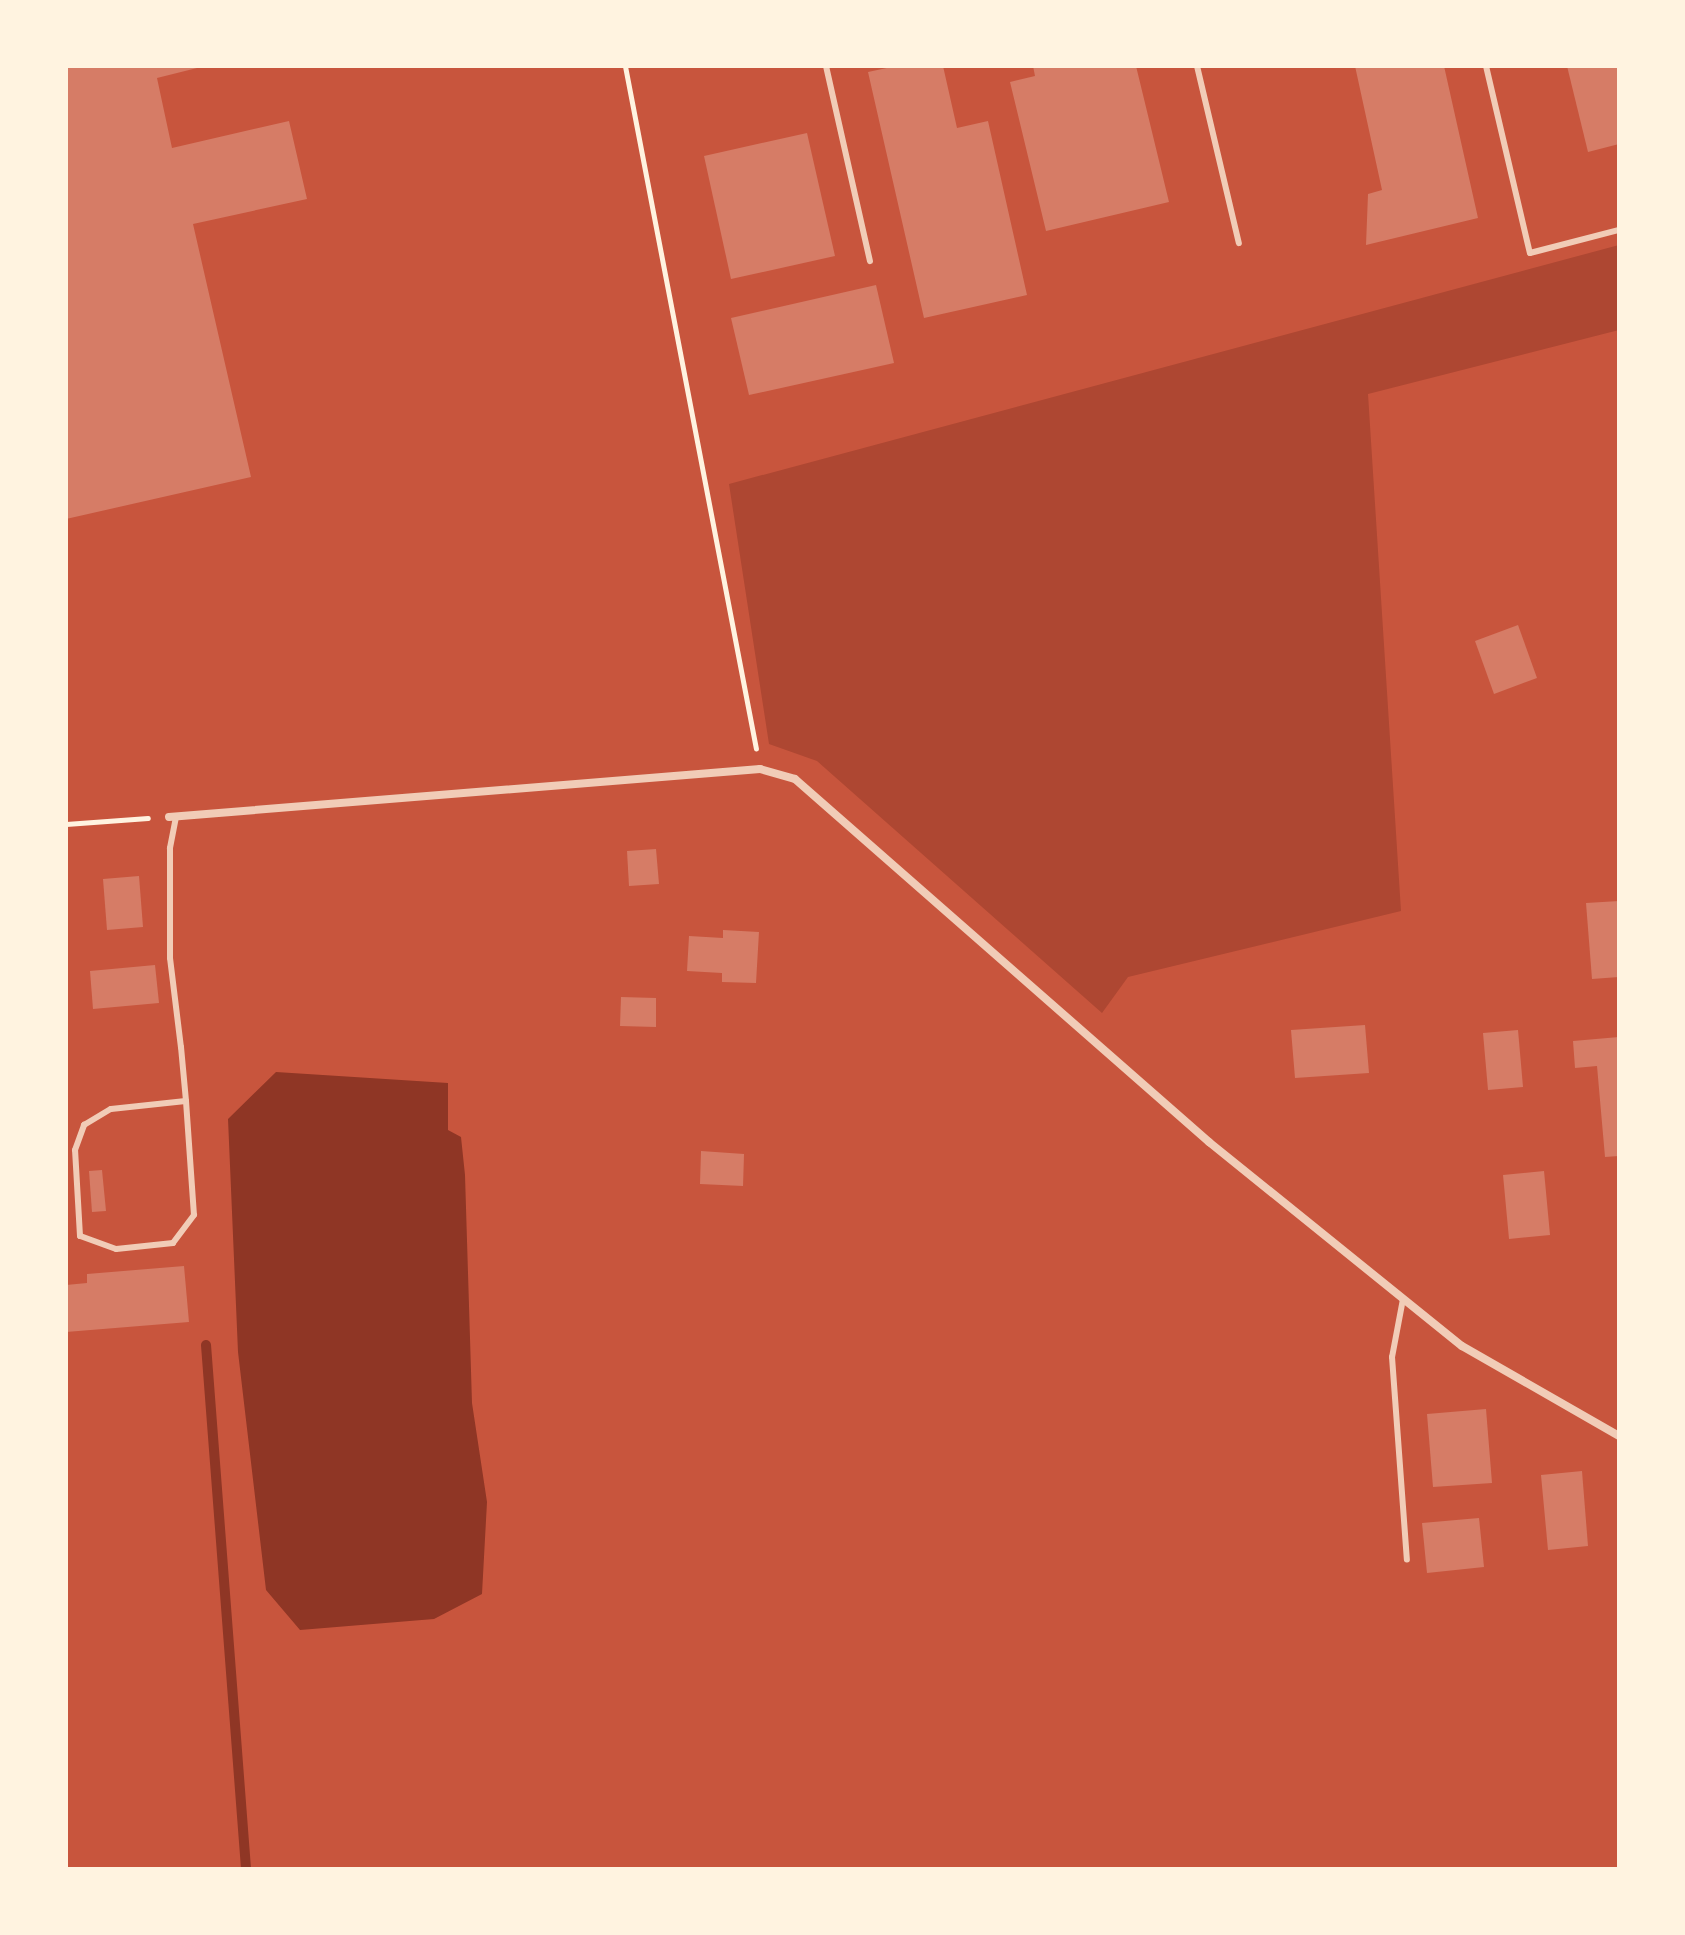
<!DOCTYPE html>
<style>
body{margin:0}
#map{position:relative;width:1685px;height:1935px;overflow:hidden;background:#c8553d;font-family:"Times New Roman",serif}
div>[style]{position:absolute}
.green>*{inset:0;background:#ae4732}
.water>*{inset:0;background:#8f3625}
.stream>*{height:10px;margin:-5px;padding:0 5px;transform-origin:5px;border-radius:5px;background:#8f3625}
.building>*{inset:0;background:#d67c66}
.path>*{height:5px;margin:-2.5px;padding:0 2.5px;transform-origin:2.5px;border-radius:2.5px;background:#fff3e0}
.service>*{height:6px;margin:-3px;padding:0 3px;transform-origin:3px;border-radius:3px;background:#f1ccb7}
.minor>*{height:8px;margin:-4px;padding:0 4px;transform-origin:4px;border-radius:4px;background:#f1ccb7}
span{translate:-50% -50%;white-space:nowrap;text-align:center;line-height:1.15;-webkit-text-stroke:8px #fff3e0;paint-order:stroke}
.frame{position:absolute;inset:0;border:68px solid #fff3e0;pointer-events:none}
</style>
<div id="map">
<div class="green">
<div style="clip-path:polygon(1619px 245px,1619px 330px,1368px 394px,1401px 911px,1128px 977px,1102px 1013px,817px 761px,769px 744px,729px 484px)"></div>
</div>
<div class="water">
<div style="clip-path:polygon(276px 1072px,448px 1083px,448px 1130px,461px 1137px,465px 1175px,472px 1403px,487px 1502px,482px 1594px,434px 1619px,300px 1630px,266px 1590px,238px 1352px,228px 1119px)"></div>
</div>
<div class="stream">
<div style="left:206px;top:1345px;width:526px;rotate:85.63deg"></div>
</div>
<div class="building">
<div style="clip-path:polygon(66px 66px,205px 66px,157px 78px,172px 148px,289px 121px,307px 199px,193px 224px,251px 477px,66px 519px)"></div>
<div style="clip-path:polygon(896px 66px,943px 66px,957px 128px,988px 121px,1027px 295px,924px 318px,868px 72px)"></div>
<div style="clip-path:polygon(1033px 66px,1136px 66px,1169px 202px,1046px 231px,1010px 82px,1035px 76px)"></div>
<div style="clip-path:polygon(1355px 66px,1444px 66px,1478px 218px,1366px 245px,1368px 194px,1382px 190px)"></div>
<div style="clip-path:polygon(1567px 66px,1619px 66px,1619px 144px,1588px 152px)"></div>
<div style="clip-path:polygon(807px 133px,835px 256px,731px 279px,704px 156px)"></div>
<div style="clip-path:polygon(876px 285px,894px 363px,749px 395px,731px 318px)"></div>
<div style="clip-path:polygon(1518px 625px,1537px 678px,1494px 694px,1475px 641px)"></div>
<div style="clip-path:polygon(656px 849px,659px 884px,629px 886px,627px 851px)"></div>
<div style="clip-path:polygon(139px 876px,143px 927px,107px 930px,103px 879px)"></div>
<div style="clip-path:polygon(1619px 901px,1619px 977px,1592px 979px,1586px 903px)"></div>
<div style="clip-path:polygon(723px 930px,759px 932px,756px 983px,722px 982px,722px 973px,687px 971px,689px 936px,723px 938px)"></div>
<div style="clip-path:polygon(155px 965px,159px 1003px,93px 1009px,90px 971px)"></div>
<div style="clip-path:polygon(621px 997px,656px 998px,656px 1027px,620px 1026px)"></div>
<div style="clip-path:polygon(1365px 1025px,1369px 1073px,1295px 1078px,1291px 1030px)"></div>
<div style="clip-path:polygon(1518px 1030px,1523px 1087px,1488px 1090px,1483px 1033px)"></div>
<div style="clip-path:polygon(1619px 1037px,1619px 1156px,1605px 1157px,1597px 1066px,1575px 1068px,1573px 1041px)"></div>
<div style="clip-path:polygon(701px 1151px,744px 1154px,743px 1186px,700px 1184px)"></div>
<div style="clip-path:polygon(102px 1170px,106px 1211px,92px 1212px,89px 1171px)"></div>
<div style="clip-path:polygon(1544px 1171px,1550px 1235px,1509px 1239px,1503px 1175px)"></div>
<div style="clip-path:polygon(184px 1266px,189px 1322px,66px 1332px,66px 1285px,87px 1283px,87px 1274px)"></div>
<div style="clip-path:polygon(1486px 1409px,1492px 1483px,1433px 1487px,1427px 1414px)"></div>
<div style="clip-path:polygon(1582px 1471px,1588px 1546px,1548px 1550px,1541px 1475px)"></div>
<div style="clip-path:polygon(1479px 1518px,1484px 1567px,1427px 1573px,1422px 1523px)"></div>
</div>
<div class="path">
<div style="left:625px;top:66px;width:695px;rotate:79.14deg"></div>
<div style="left:66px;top:824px;width:82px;rotate:-4.2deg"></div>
</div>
<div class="service">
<div style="left:826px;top:66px;width:200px;rotate:77.3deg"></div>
<div style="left:1197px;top:66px;width:182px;rotate:76.7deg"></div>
<div style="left:1486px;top:66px;width:192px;rotate:76.8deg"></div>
<div style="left:1530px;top:253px;width:92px;rotate:-14.5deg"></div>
<div style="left:176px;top:817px;width:32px;rotate:101deg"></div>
<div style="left:170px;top:848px;width:110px;rotate:90deg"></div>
<div style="left:170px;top:958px;width:90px;rotate:83deg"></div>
<div style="left:181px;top:1047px;width:54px;rotate:84.7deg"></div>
<div style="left:186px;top:1101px;width:114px;rotate:86deg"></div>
<div style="left:194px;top:1215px;width:35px;rotate:127deg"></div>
<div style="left:173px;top:1243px;width:57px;rotate:174deg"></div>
<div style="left:116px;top:1249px;width:38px;rotate:-160deg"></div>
<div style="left:80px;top:1236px;width:86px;rotate:-93.3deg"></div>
<div style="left:75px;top:1150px;width:27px;rotate:-70deg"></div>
<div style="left:84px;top:1125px;width:31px;rotate:-31deg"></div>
<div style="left:111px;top:1109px;width:75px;rotate:-6.1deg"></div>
<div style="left:1403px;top:1299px;width:59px;rotate:100.7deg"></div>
<div style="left:1392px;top:1357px;width:203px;rotate:85.8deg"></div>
</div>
<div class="minor">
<div style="left:169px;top:817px;width:593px;rotate:-4.64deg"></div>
<div style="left:760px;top:769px;width:36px;rotate:16deg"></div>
<div style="left:795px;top:779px;width:551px;rotate:41.24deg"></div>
<div style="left:1209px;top:1142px;width:325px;rotate:38.9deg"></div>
<div style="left:1462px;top:1346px;width:181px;rotate:29.8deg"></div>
</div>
<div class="frame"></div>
</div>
